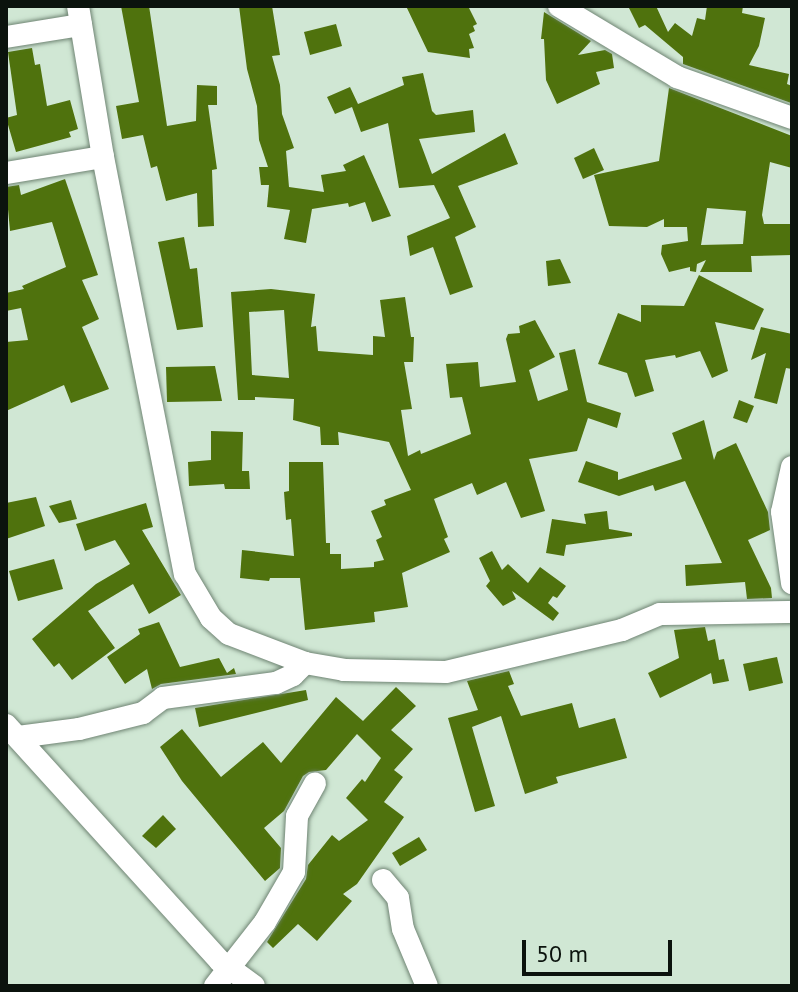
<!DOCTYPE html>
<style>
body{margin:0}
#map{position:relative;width:798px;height:992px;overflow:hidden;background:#d0e7d4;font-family:"PT Sans",sans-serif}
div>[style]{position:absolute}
.building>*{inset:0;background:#4f720d}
.roads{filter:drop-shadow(0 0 2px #6f8473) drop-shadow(0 0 2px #6f8473)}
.minor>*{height:22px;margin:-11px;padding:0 11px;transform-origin:11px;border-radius:11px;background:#fff}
span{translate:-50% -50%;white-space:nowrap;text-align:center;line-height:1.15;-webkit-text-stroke:6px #d0e7d4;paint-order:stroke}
.frame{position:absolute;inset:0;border:8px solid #0b130d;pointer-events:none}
.scale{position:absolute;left:522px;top:940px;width:150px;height:36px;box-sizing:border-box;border:4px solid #0b130d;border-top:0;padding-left:10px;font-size:24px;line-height:28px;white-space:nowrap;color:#0b130d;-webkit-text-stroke:6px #d0e7d4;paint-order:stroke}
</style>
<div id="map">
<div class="building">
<div style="clip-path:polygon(121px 6px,149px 6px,167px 126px,196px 121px,197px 85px,217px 86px,217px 105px,208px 105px,217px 169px,212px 170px,214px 226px,198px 227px,197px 193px,166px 201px,157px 166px,151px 168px,143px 135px,122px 139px,116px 106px,139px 102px)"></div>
<div style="clip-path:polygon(239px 6px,272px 6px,280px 55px,272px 56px,280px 85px,282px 114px,294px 148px,286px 151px,289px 187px,324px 192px,321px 175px,346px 171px,343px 165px,364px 155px,391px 216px,372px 222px,365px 202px,349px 207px,348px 203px,312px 209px,306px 243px,284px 239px,290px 210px,267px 207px,269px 185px,261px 185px,259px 167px,268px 167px,259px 140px,257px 106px,247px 69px)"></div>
<div style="clip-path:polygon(406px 6px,468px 6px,477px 24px,473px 26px,475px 31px,469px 34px,474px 48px,469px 49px,470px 58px,428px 52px)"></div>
<div style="clip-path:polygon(628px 6px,656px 6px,668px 32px,675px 23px,692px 36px,697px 18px,705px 20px,707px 6px,743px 6px,742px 13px,765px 18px,759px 46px,749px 65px,789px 74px,787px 84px,792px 86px,791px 103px,683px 64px,683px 57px,645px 25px,639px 28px)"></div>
<div style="clip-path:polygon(544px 12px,591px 41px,578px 55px,605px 50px,612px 54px,614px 68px,596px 72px,600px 84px,557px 104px,546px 80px,544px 39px,541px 39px)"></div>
<div style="clip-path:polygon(336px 24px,342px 46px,310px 55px,304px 32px)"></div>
<div style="clip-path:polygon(32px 48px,35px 65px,40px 64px,47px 106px,70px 100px,78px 129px,69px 132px,71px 137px,16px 152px,6px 118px,17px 115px,8px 52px)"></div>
<div style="clip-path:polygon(423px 73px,432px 111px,436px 115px,473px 110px,475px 132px,419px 139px,432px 174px,505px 133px,518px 164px,458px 186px,476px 227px,455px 237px,473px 287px,450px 295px,433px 247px,410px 256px,407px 236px,450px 218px,434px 185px,399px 188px,388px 123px,361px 132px,352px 107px,335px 114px,327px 97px,350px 87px,358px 104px,404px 85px,402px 77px)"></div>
<div style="clip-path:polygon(evenodd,669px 88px,792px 136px,792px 168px,770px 162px,762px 215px,764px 224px,792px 224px,792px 255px,751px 256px,752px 272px,700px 272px,706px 260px,697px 264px,696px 272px,690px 271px,690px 267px,669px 272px,661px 254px,662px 245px,688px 241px,687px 227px,664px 227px,664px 219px,647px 227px,609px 226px,594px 175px,659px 161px,669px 88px,707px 208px,746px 211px,743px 244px,701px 245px,707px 208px)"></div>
<div style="clip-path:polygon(594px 148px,604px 170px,583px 179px,574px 158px)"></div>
<div style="clip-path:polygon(65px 179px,98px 275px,82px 280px,99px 319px,82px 327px,109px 389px,71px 403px,64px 385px,6px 411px,6px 342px,28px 340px,21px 308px,6px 311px,6px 293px,24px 289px,22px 286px,66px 267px,52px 222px,10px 231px,6px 187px,19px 185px,21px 195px)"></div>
<div style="clip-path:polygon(184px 237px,190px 269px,197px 268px,203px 327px,177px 330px,158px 242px)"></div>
<div style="clip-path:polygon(560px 259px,571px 283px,548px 286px,546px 261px)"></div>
<div style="clip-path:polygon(699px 275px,764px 309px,754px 330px,715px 322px,728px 371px,712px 378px,700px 351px,676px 358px,675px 355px,645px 360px,654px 391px,635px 397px,627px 373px,598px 364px,618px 313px,641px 322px,641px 305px,684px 306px)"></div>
<div style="clip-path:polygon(evenodd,271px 289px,315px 294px,311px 327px,316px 326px,318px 351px,373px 355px,373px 336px,385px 337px,380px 300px,405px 297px,411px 337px,414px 337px,413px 362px,404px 362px,412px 409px,401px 410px,408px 456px,420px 450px,421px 454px,471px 434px,462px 397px,450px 398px,446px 364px,478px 362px,480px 387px,516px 382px,506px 339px,508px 334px,520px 333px,519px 326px,535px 320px,555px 357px,529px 370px,538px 401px,568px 390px,559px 353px,575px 349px,587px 402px,621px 413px,617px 428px,588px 418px,577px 451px,529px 459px,545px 511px,521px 518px,506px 482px,477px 495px,472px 483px,434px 499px,448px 537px,444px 539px,450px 552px,402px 573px,408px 607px,374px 612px,375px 622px,305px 630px,300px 578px,270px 578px,269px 581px,240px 578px,242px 550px,294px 556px,291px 519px,286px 520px,284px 492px,289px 491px,289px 462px,323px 462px,326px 543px,330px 543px,330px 554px,341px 554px,341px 569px,374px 567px,374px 562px,384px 560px,376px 540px,382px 537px,371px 511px,386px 505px,384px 500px,411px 490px,389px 442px,338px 432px,339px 445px,321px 445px,320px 427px,293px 420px,294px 399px,255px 397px,255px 400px,238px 400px,231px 292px,271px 289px,284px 310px,289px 378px,252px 375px,249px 312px,284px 310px)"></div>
<div style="clip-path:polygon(761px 327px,792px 334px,792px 369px,786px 368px,777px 404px,754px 398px,766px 353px,751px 360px)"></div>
<div style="clip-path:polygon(215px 366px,222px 401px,167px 402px,166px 367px)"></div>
<div style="clip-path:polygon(739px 400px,754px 406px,747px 423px,733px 418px)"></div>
<div style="clip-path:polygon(704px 420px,714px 460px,717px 452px,736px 443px,768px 512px,770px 530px,748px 540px,771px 588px,772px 598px,747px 599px,745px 582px,686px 586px,685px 565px,722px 563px,685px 481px,655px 491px,653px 485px,619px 496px,578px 482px,586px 461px,618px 472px,618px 480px,682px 459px,672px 433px)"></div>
<div style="clip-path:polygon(211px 431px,243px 432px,242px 471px,249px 471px,250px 489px,225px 489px,224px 484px,189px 486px,188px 462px,211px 460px)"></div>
<div style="clip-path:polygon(36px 497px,45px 526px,6px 539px,6px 503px)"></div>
<div style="clip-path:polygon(71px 500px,77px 519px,59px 523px,49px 506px)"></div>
<div style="clip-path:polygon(146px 503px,153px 527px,142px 530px,181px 595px,149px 614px,133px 584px,88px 611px,115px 648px,72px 680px,59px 663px,54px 667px,32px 639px,96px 584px,130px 564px,115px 540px,85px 551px,76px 524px)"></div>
<div style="clip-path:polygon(607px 511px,609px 529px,632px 533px,632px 536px,566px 545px,564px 556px,546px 553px,552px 519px,586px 524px,584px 514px)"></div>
<div style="clip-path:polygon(492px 551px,502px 570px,508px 564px,528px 583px,540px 567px,566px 586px,557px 598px,553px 596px,548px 603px,559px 613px,553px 621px,512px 591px,516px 599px,503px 606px,486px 586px,490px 581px,479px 558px)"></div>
<div style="clip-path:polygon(54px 559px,63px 589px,18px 601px,9px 571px)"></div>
<div style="clip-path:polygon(159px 622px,180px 667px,219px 658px,227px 673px,234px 668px,236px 674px,161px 684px,152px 689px,147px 669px,125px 684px,107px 657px,140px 634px,138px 629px)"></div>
<div style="clip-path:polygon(705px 627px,708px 641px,715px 639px,719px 660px,724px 659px,729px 681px,713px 684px,711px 673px,660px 698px,648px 673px,679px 658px,674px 630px)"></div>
<div style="clip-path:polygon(777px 657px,783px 683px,749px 691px,743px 664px)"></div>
<div style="clip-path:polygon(509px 671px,514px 684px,508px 686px,521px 716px,572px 703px,579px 728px,615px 718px,627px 758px,556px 777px,558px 783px,525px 794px,501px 716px,472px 727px,495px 806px,475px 812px,448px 718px,478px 710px,467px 681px)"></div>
<div style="clip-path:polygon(396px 687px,416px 706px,391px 730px,413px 749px,394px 770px,403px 777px,384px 802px,404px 817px,357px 884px,343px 894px,352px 901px,317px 941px,298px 924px,273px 948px,267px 942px,306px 879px,308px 865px,332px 835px,339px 841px,368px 820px,346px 798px,362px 779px,365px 782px,381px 758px,357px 734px,326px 770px,309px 772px,303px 776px,284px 811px,264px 828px,281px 848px,280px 868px,265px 881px,182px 781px,160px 747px,182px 729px,221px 777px,263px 742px,281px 763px,336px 697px,363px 721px)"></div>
<div style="clip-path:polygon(306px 690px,308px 700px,199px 727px,195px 708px)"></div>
<div style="clip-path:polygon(163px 815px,176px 829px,156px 848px,142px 836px)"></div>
<div style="clip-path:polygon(419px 837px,427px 850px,400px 866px,392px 853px)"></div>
</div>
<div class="roads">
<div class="minor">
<div style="left:78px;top:6px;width:153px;rotate:80.6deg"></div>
<div style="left:103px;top:157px;width:425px;rotate:78.9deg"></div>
<div style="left:185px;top:574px;width:51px;rotate:59.4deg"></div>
<div style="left:211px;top:618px;width:24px;rotate:42deg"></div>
<div style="left:229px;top:634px;width:81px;rotate:20.9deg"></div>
<div style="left:305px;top:663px;width:40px;rotate:10deg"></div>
<div style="left:344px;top:670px;width:102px;rotate:1.1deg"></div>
<div style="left:446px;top:672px;width:181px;rotate:-13.4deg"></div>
<div style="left:622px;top:630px;width:41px;rotate:-22.8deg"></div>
<div style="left:660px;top:614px;width:132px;rotate:-0.9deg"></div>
<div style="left:559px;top:6px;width:138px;rotate:31deg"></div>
<div style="left:677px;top:77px;width:122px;rotate:19.6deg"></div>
<div style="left:6px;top:37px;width:76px;rotate:-9.1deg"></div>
<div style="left:6px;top:173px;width:98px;rotate:-9.4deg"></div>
<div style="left:792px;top:467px;width:46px;rotate:102.5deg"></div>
<div style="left:782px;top:512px;width:72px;rotate:82deg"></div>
<div style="left:6px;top:725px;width:319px;rotate:47.8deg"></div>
<div style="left:220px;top:961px;width:42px;rotate:36.3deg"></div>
<div style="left:18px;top:737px;width:62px;rotate:-7.5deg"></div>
<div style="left:79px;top:729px;width:66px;rotate:-14deg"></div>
<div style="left:143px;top:713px;width:25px;rotate:-37deg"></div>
<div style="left:163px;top:698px;width:114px;rotate:-7.6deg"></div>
<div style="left:276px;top:683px;width:19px;rotate:-25deg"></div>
<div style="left:293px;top:675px;width:17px;rotate:-45deg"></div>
<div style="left:383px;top:880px;width:23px;rotate:50deg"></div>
<div style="left:398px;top:898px;width:31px;rotate:81deg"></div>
<div style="left:403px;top:929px;width:62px;rotate:67.2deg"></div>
<div style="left:215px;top:986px;width:81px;rotate:-52deg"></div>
<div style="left:265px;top:922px;width:58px;rotate:-59.9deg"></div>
<div style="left:294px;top:872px;width:56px;rotate:-86.9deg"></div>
<div style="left:297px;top:816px;width:37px;rotate:-61deg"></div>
</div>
</div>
<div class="frame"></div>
<div class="scale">50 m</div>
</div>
